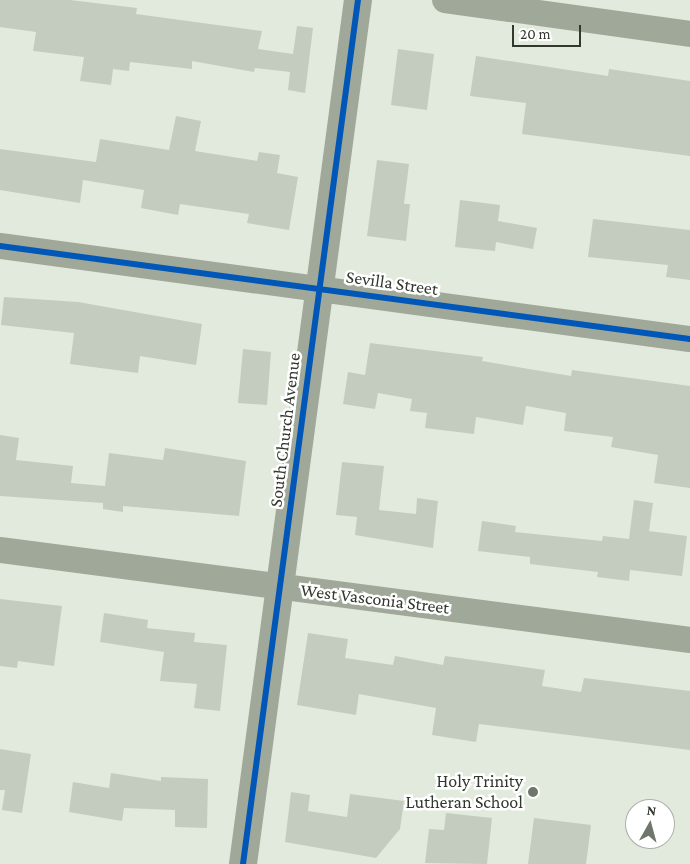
<!DOCTYPE html>
<style>
body{margin:0}
#map{position:relative;width:690px;height:864px;overflow:hidden;background:#e1eadc;font-family:"Crimson Pro",serif}
div>[style]{position:absolute}
.building>*{inset:0;background:#c4ccc0}
.minor>*{height:26px;margin:-13px;padding:0 13px;transform-origin:13px;border-radius:13px;background:#a0a999}
.tertiary>*{height:28px;margin:-14px;padding:0 14px;transform-origin:14px;border-radius:14px;background:#a0a999}
.cycleway>*{height:6px;margin:-3px;padding:0 3px;transform-origin:3px;border-radius:3px;background:#0057b8}
.dots>*{width:14px;height:14px;translate:-50% -50%;box-sizing:border-box;border:2px solid #fff;border-radius:50%}
span{translate:-50% -50%;white-space:nowrap;text-align:center;line-height:1.15;-webkit-text-stroke:5px #fff;paint-order:stroke}
.street-label{font-size:18px;color:#32382e}
.poi-label{font-size:18px;color:#32382e}
.right{translate:-100% -50%;text-align:right}
.north{position:absolute;left:625px;top:799px;width:50px;height:50px;box-sizing:border-box;background:#fff;border:1px solid #adafab;border-radius:50%;rotate:7deg;font-size:14px;font-weight:700;line-height:20px;text-align:center;color:#32382e}
.north::after{content:'';display:block;margin:auto;width:18px;height:22px;background:#6f766b;clip-path:polygon(50% 0,100% 100%,50% 72%,0 100%)}
.scale{position:absolute;left:512px;top:25px;width:69px;height:22px;box-sizing:border-box;border:2px solid #32382e;border-top:0;padding-left:6px;font-size:15px;line-height:18px;white-space:nowrap;color:#32382e;-webkit-text-stroke:4px #fff;paint-order:stroke}
</style>
<div id="map">
<div class="building">
<div style="clip-path:polygon(0 0,70px 0,137px 8px,136px 14px,262px 31px,258px 49px,293px 54px,297px 26px,313px 28px,305px 93px,288px 90px,290px 72px,255px 68px,254px 72px,192px 61px,192px 69px,130px 62px,129px 71px,113px 69px,111px 85px,80px 81px,84px 57px,33px 51px,36px 32px,0 27px)"></div>
<div style="clip-path:polygon(398px 49px,434px 54px,427px 110px,391px 105px)"></div>
<div style="clip-path:polygon(476px 56px,608px 76px,609px 69px,690px 81px,690px 156px,522px 134px,526px 103px,470px 96px)"></div>
<div style="clip-path:polygon(176px 116px,201px 121px,195px 151px,257px 161px,259px 152px,280px 155px,277px 173px,298px 177px,289px 230px,247px 223px,249px 214px,180px 204px,178px 215px,141px 208px,144px 190px,83px 180px,80px 203px,0 190px,0 149px,96px 162px,100px 139px,169px 150px)"></div>
<div style="clip-path:polygon(377px 160px,409px 164px,404px 204px,410px 204px,406px 241px,367px 236px)"></div>
<div style="clip-path:polygon(460px 200px,500px 205px,498px 221px,537px 228px,533px 249px,496px 242px,495px 251px,455px 247px)"></div>
<div style="clip-path:polygon(593px 219px,690px 230px,690px 280px,666px 277px,668px 265px,588px 257px)"></div>
<div style="clip-path:polygon(4px 297px,78px 302px,202px 324px,196px 365px,140px 356px,138px 373px,70px 364px,74px 333px,1px 325px)"></div>
<div style="clip-path:polygon(370px 343px,483px 357px,482px 361px,571px 376px,572px 370px,690px 386px,690px 488px,654px 483px,658px 455px,611px 447px,613px 437px,564px 431px,566px 413px,526px 406px,523px 425px,476px 417px,474px 434px,425px 428px,427px 413px,410px 411px,412px 399px,378px 393px,375px 409px,343px 404px,348px 372px,365px 375px)"></div>
<div style="clip-path:polygon(243px 349px,271px 352px,267px 405px,238px 403px)"></div>
<div style="clip-path:polygon(0 435px,19px 438px,16px 460px,73px 466px,71px 483px,105px 486px,109px 453px,163px 460px,165px 448px,246px 461px,239px 516px,123px 506px,123px 512px,103px 509px,103px 503px,0 496px)"></div>
<div style="clip-path:polygon(342px 462px,384px 466px,379px 510px,416px 514px,417px 498px,438px 501px,433px 548px,355px 535px,357px 517px,336px 515px)"></div>
<div style="clip-path:polygon(634px 500px,653px 503px,649px 531px,687px 536px,682px 576px,630px 570px,629px 581px,597px 577px,598px 572px,530px 564px,530px 557px,478px 551px,482px 521px,516px 526px,515px 532px,602px 541px,603px 536px,629px 539px)"></div>
<div style="clip-path:polygon(0 599px,62px 606px,54px 666px,18px 661px,17px 668px,0 666px)"></div>
<div style="clip-path:polygon(104px 613px,148px 620px,147px 628px,195px 633px,194px 642px,227px 645px,220px 711px,194px 708px,197px 684px,160px 681px,164px 652px,100px 642px)"></div>
<div style="clip-path:polygon(308px 633px,348px 639px,345px 658px,393px 665px,395px 656px,443px 665px,445px 656px,545px 670px,542px 686px,581px 692px,584px 678px,690px 691px,690px 750px,479px 724px,476px 742px,432px 735px,436px 708px,359px 694px,356px 715px,297px 705px)"></div>
<div style="clip-path:polygon(0 749px,31px 754px,22px 813px,2px 810px,5px 790px,0 790px)"></div>
<div style="clip-path:polygon(111px 773px,161px 781px,161px 777px,208px 779px,207px 828px,175px 827px,175px 810px,124px 808px,122px 821px,69px 812px,73px 782px,109px 788px)"></div>
<div style="clip-path:polygon(291px 792px,310px 795px,308px 811px,347px 817px,350px 794px,404px 801px,400px 829px,376px 858px,285px 842px)"></div>
<div style="clip-path:polygon(446px 813px,492px 818px,487px 864px,425px 863px,429px 829px,444px 830px)"></div>
<div style="clip-path:polygon(534px 818px,591px 825px,586px 864px,528px 864px)"></div>
</div>
<div class="minor">
<div style="left:445px;top:0;width:247px;rotate:7.9deg"></div>
<div style="left:0;top:246px;width:696px;rotate:7.68deg"></div>
<div style="left:0;top:550px;width:696px;rotate:7.43deg"></div>
</div>
<div class="tertiary">
<div style="left:243px;top:864px;width:872px;rotate:-82.42deg"></div>
</div>
<div class="cycleway">
<div style="left:0;top:246px;width:696px;rotate:7.68deg"></div>
<div style="left:243px;top:864px;width:872px;rotate:-82.42deg"></div>
</div>
<div class="dots">
<div style="left:533px;top:792px;background:#6f766b"></div>
</div>
<div class="street-label">
<span style="left:392px;top:283px;rotate:8deg">Sevilla Street</span>
<span style="left:285px;top:430px;rotate:-83deg">South Church Avenue</span>
<span style="left:375px;top:599px;rotate:7deg">West Vasconia Street</span>
</div>
<div class="poi-label">
<span class="right" style="left:523px;top:792px">Holy Trinity<br>Lutheran School</span>
</div>
<div class="north">N</div>
<div class="scale">20 m</div>
</div>
